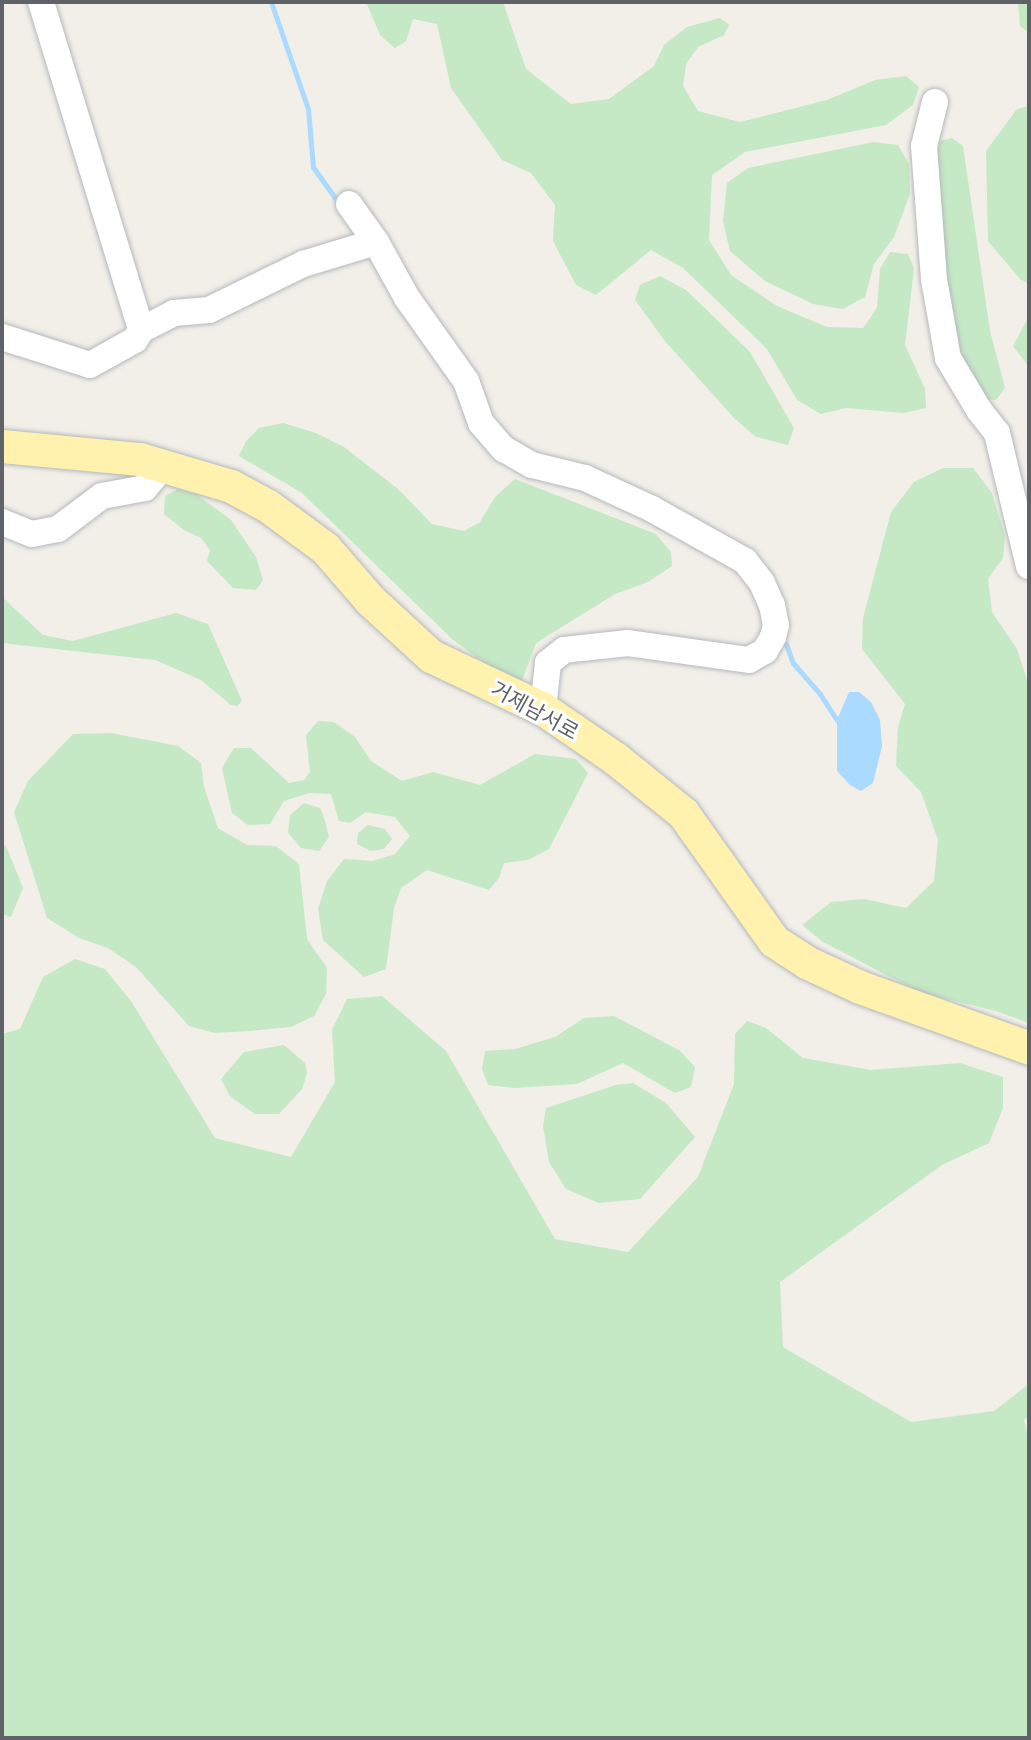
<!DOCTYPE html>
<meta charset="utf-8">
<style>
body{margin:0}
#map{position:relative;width:1031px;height:1740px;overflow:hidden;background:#f1efe8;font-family:Quicksand,"Noto Sans KR",sans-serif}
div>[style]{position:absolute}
.green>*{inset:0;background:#c5e8c5}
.water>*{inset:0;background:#aadaff}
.stream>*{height:5px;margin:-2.5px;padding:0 2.5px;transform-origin:2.5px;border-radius:2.5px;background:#aadaff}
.roads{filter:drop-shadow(0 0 2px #b5b8bc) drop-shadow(0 0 2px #b5b8bc)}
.minor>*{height:26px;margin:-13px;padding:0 13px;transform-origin:13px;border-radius:13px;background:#fff}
.major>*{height:33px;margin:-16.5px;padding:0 16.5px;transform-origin:16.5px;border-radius:16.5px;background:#fff2af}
span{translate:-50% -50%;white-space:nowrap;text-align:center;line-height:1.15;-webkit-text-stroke:6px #fff;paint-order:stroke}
.street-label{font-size:21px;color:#5f6368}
.frame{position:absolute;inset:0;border:4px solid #5f6368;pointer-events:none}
</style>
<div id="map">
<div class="green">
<div style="clip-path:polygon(366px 2px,503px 2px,526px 69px,571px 104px,609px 99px,654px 66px,664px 45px,687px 27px,720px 18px,729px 25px,724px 35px,698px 47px,686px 64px,683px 86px,698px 111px,740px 122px,827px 100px,875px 80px,906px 76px,919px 87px,913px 105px,886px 125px,745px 152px,712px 175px,709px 240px,731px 275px,777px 306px,827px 327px,863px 328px,877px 308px,880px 269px,890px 252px,908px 254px,914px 268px,905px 345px,925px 389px,926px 408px,903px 413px,846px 408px,821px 414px,797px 400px,767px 349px,683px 268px,651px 250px,596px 295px,576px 285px,553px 241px,555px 205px,531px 173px,502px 160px,451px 88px,437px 24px,413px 19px,406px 41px,395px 48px,380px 35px)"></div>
<div style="clip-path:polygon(1018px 2px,1029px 2px,1029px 33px,1020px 26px)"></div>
<div style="clip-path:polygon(1029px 106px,1029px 284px,1020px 279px,988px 241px,986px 151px,1017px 109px)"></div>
<div style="clip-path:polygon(952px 138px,963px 146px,990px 331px,1005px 388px,996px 400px,980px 399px,959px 358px,942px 281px,935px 161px,940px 141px)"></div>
<div style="clip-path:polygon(874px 142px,898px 145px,909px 164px,910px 194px,894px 237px,874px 264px,865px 297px,843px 309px,813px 304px,765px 281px,730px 251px,723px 221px,727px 183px,748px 168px)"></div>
<div style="clip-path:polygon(660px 276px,686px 290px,750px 352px,794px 428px,788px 445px,756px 437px,734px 418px,664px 340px,635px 300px,640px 285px)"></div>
<div style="clip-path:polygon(1029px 316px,1029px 367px,1013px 346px)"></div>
<div style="clip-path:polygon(283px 423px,316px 433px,344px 447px,398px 489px,432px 524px,464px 531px,480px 522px,495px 497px,515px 479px,656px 534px,671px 552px,672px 566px,648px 582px,615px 594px,536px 643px,522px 681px,513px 684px,452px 639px,302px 493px,239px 456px,246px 441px,259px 428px)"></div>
<div style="clip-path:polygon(943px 468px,973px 468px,992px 493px,1005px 536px,1003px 558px,988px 579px,992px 612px,1017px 649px,1029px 686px,1029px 1023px,996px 1011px,919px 992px,823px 942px,802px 925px,831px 902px,864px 899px,906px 908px,934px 881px,938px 840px,921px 792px,896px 766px,898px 727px,905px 704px,862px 649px,863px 618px,891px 512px,914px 482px)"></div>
<div style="clip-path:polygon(178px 489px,196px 494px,231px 520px,256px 557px,263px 580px,256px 590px,233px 588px,207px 561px,210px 550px,201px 538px,184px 530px,164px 514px,165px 496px)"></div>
<div style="clip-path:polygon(2px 597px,43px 635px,73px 641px,176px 613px,208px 624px,242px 701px,237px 706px,231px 705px,201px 680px,155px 660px,2px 643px)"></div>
<div style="clip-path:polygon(318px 721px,334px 722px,355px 737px,371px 761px,402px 781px,433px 772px,480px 785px,535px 754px,576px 759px,588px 773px,549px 849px,528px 860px,504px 863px,499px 878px,489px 890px,427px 870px,401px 888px,394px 908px,386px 969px,364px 977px,323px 940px,318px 909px,327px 881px,344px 859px,373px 861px,395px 854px,410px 836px,395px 817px,366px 812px,350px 823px,339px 821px,331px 794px,309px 793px,284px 801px,270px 824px,248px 825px,232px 813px,222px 768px,234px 748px,251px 748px,289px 783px,304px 780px,310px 772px,306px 735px)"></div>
<div style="clip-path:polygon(111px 733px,178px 746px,201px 763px,204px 787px,218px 828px,247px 845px,276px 846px,299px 864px,307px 939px,327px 968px,326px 994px,314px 1016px,291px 1027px,249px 1031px,215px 1033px,189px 1026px,136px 967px,108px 948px,79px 938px,47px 918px,14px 812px,28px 781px,73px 734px)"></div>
<div style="clip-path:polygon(304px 803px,320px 808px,325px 821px,329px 837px,319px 851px,301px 848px,288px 833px,290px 815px)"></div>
<div style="clip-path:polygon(368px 825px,385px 829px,392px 839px,384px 849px,371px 851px,357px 844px,358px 833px)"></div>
<div style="clip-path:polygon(2px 844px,6px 846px,23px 888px,11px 917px,2px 914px)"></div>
<div style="clip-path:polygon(75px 959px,105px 969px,131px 1001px,215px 1138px,291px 1157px,335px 1082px,332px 1030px,347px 999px,382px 996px,446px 1051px,555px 1239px,628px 1252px,698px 1177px,734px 1084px,735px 1034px,747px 1021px,766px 1028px,803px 1058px,871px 1070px,960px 1063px,1003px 1077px,1003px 1108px,989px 1143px,942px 1165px,780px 1282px,783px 1347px,911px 1422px,994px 1411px,1029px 1384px,1029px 1416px,1024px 1420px,1029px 1440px,1029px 1738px,2px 1738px,2px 1034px,20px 1029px,43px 977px)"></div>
<div style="clip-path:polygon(614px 1016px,679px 1050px,695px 1067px,691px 1087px,675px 1093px,623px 1063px,577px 1084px,514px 1088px,488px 1085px,482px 1069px,485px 1051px,515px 1049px,555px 1037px,584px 1018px)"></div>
<div style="clip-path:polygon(284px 1045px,305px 1063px,307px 1073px,302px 1089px,279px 1114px,255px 1114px,230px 1096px,221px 1079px,244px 1052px)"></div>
<div style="clip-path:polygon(633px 1083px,666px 1103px,695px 1137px,640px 1199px,599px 1203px,566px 1189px,549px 1162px,543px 1126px,546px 1108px,616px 1085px)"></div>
</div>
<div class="water">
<div style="clip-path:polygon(849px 692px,859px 692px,871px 702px,880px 720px,882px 746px,873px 783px,861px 791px,850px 785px,837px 771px,837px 720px)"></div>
</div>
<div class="stream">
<div style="left:271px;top:2px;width:113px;rotate:70.9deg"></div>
<div style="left:308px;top:109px;width:58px;rotate:85.1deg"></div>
<div style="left:313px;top:167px;width:47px;rotate:54.6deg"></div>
<div style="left:786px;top:644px;width:20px;rotate:70deg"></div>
<div style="left:793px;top:663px;width:41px;rotate:48.9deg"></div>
<div style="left:820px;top:694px;width:31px;rotate:57deg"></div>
</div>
<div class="roads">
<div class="minor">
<div style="left:41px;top:2px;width:343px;rotate:73deg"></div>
<div style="left:935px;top:102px;width:45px;rotate:104deg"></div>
<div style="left:924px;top:146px;width:133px;rotate:85.7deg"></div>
<div style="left:934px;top:279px;width:80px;rotate:80deg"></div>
<div style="left:948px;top:358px;width:61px;rotate:59.2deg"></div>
<div style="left:979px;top:410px;width:29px;rotate:52deg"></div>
<div style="left:997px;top:433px;width:137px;rotate:76.5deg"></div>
<div style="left:349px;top:204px;width:47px;rotate:54.6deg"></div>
<div style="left:376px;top:242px;width:64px;rotate:61deg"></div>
<div style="left:407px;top:298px;width:102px;rotate:54.6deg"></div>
<div style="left:466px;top:381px;width:45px;rotate:70.3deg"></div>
<div style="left:481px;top:423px;width:35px;rotate:49deg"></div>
<div style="left:504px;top:449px;width:32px;rotate:30deg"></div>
<div style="left:532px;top:465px;width:55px;rotate:13.8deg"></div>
<div style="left:585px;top:478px;width:74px;rotate:24.8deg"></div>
<div style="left:652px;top:509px;width:107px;rotate:29.2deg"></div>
<div style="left:745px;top:561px;width:28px;rotate:52deg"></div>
<div style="left:762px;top:583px;width:24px;rotate:66deg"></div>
<div style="left:772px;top:605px;width:20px;rotate:79deg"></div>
<div style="left:776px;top:625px;width:12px;rotate:104deg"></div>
<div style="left:773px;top:637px;width:16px;rotate:120deg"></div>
<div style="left:765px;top:651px;width:18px;rotate:151deg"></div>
<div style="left:749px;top:660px;width:122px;rotate:-172deg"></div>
<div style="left:628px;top:643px;width:64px;rotate:173.8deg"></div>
<div style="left:564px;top:650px;width:21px;rotate:141deg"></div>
<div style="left:548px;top:663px;width:46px;rotate:96.2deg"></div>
<div style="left:2px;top:337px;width:92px;rotate:17.7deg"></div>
<div style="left:90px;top:365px;width:51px;rotate:-29.1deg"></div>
<div style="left:135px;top:340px;width:12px;rotate:-59deg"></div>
<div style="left:141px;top:330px;width:37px;rotate:-27deg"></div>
<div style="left:174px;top:313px;width:35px;rotate:-5deg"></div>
<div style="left:209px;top:310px;width:105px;rotate:-26.1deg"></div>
<div style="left:303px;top:264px;width:76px;rotate:-16.8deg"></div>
<div style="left:2px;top:522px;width:32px;rotate:22deg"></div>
<div style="left:32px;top:534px;width:26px;rotate:-11deg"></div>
<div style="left:58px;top:529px;width:55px;rotate:-36.9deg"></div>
<div style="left:102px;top:496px;width:44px;rotate:-10.5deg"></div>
<div style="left:145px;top:488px;width:30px;rotate:-50deg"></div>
</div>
<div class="major">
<div style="left:2px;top:446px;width:139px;rotate:5.4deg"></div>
<div style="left:140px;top:459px;width:95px;rotate:16.5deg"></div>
<div style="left:231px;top:486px;width:42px;rotate:28.4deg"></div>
<div style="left:268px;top:506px;width:71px;rotate:36.4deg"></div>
<div style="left:325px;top:548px;width:69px;rotate:49.1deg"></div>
<div style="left:370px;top:600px;width:83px;rotate:42.6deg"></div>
<div style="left:431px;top:656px;width:124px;rotate:25.3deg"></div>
<div style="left:543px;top:709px;width:88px;rotate:34.4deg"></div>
<div style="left:616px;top:759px;width:86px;rotate:38.9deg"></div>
<div style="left:683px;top:813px;width:157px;rotate:54.6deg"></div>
<div style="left:774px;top:941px;width:38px;rotate:33deg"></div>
<div style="left:806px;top:962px;width:60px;rotate:24.8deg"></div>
<div style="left:860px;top:987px;width:180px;rotate:19.8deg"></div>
</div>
</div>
<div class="street-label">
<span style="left:535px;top:710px;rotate:29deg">거제남서로</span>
</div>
<div class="frame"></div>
</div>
